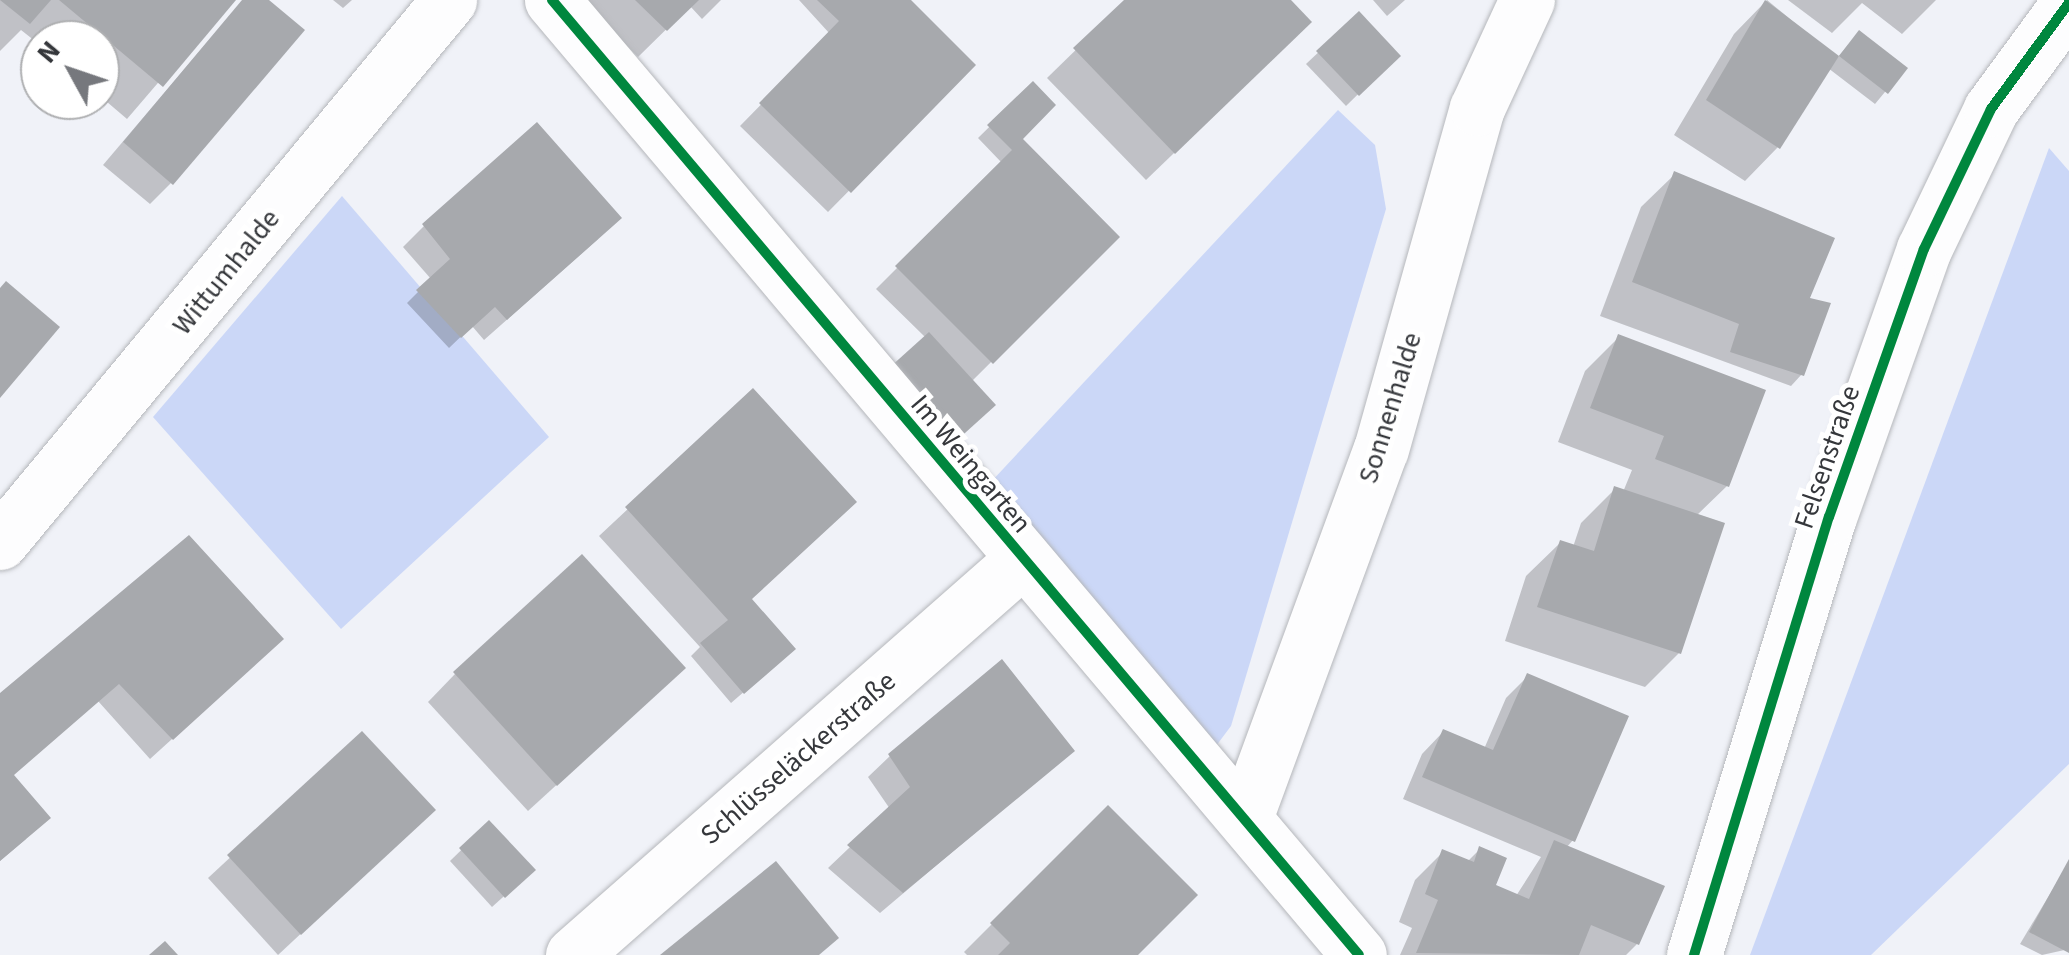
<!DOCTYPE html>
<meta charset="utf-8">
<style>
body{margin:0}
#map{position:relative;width:2069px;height:955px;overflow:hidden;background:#f0f2f8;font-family:"Source Sans 3",sans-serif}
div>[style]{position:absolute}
.green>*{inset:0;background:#cbd7f7}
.shadow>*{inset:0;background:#0003}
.building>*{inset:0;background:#a7a9ad}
.roads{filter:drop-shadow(0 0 2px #b5b7bb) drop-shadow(0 0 2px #b5b7bb)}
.minor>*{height:55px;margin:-27.5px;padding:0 27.5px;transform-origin:27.5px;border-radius:27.5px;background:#fdfdfe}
.cycleway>*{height:10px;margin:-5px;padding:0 5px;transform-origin:5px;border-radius:5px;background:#00873e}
span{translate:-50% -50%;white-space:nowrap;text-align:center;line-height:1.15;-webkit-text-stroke:10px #fff;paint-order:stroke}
.street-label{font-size:28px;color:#35373b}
.north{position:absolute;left:20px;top:20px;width:100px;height:100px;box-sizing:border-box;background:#fff;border:2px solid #aeafb1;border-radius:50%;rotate:310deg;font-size:28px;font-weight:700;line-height:40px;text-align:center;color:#35373b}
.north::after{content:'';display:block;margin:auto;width:35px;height:45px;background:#76787d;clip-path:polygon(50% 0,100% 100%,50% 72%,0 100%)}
</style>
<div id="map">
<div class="green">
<div style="clip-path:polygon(1338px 110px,1375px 145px,1386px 209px,1231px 726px,1216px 746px,989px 484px)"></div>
<div style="clip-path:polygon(2049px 148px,2069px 171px,2069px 764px,1871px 955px,1750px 955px)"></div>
<div style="clip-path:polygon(342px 196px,549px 437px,341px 629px,153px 417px)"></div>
</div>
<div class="shadow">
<div style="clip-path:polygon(0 0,229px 0,127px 119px,100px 96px,100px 40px,40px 45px,21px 30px,0 51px)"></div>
<div style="clip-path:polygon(243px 0,265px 0,171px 183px,150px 204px,103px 165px)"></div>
<div style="clip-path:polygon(333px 0,352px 0,343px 8px)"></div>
<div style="clip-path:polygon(580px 0,721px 0,702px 19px,690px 6px,638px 57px)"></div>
<div style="clip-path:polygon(799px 0,908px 0,973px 65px,828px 212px,740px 126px,830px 34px)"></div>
<div style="clip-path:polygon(1127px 0,1287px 0,1281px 50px,1146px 180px,1047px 78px)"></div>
<div style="clip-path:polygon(1373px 0,1405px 0,1387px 16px)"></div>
<div style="clip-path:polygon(1767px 0,1837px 58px,1848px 45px,1904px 69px,1875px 104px,1828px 68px,1778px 147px,1745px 181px,1674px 135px,1734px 34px)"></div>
<div style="clip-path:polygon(1788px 0,1936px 0,1902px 34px,1862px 3px,1832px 33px)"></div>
<div style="clip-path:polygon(1359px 14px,1397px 56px,1346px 106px,1306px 64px)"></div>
<div style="clip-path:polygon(1033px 84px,1020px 139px,1117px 237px,971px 382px,876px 289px,1002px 163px,978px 138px)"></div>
<div style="clip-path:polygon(1675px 174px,1807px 296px,1802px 374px,1791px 386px,1600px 316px,1641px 207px)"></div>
<div style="clip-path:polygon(424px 226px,598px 239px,484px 340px,472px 326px,449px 348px,407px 303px,431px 279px,403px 247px)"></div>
<div style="clip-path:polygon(1619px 337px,1727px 486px,1696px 516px,1679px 653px,1645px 687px,1505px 641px,1526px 576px,1560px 543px,1573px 547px,1581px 523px,1615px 489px,1623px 492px,1632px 470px,1558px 442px,1585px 371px)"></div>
<div style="clip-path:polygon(753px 392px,749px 600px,781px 660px,731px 703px,691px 656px,700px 647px,599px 536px)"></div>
<div style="clip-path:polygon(259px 660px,150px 759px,98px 701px,11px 776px,26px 839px,0 861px,0 696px)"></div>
<div style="clip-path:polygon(455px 674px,655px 695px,528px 811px,428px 702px)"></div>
<div style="clip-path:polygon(1528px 676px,1573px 840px,1566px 848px,1637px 944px,1626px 955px,1400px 955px,1412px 928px,1399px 922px,1415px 880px,1443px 852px,1467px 862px,1480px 849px,1492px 886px,1516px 896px,1541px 857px,1403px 799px,1422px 754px,1443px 732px,1484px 749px,1506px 698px)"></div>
<div style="clip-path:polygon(362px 735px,411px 831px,278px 955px,208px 878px)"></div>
<div style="clip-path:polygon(1072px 751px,880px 913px,828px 868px,890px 809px,868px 777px,890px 756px)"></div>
<div style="clip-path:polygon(1108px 808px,1134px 955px,967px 955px,964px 952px)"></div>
<div style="clip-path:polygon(489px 823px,521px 881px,492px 907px,450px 861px)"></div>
<div style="clip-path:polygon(2069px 862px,2069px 949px,2042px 955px,2020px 944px)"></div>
</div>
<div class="building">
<div style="clip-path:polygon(0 0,51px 0,30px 24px)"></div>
<div style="clip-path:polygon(59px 0,236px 0,163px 87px)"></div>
<div style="clip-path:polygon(242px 0,269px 0,305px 30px,173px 185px,123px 142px)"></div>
<div style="clip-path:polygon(635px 0,699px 0,667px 31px)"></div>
<div style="clip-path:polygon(817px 0,911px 0,976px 65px,851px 193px,759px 103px,839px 21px)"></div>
<div style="clip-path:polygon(1124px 0,1291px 0,1312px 22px,1175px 154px,1073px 48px)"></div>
<div style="clip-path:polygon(1765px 0,1839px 56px,1780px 149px,1706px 100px)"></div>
<div style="clip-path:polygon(1359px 11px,1401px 56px,1359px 96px,1316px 51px)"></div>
<div style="clip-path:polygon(1859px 30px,1908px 68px,1888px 94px,1839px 56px)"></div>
<div style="clip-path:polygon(1033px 81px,1056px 105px,1023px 139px,1120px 237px,993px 364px,895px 266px,1012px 150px,987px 125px)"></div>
<div style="clip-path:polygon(537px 122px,622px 218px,507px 320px,495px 307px,461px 338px,416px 290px,450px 259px,422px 224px)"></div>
<div style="clip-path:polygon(1674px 171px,1835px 238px,1810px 298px,1831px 303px,1804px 376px,1730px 352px,1739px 324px,1632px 282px)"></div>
<div style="clip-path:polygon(6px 281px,60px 327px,0 398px,0 288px)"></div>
<div style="clip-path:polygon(929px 332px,996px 405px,955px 442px,889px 368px)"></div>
<div style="clip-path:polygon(1618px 334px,1766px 390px,1729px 487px,1655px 459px,1664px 436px,1590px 408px)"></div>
<div style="clip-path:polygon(753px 388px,857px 502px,752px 599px,796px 649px,744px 694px,700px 643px,728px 620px,625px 507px)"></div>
<div style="clip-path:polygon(1614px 486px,1725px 523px,1681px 654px,1537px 607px,1560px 540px,1594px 551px)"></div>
<div style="clip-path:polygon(189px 535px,284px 639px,173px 740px,119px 684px,14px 775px,51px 818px,0 861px,0 693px)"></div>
<div style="clip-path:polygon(582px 554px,686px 668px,557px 786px,453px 672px)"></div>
<div style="clip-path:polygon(1002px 659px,1075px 751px,903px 893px,847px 845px,910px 787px,888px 754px)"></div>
<div style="clip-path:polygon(1527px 673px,1629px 716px,1575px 842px,1422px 777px,1443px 729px,1493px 750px)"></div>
<div style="clip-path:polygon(362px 731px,436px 810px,301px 935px,227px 855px)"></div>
<div style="clip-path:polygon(1108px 805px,1198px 895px,1138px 955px,998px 955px,1010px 943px,990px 923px)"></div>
<div style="clip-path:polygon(489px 820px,536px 870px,505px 898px,459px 848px)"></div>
<div style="clip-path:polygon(1554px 840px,1665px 886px,1639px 945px,1591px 925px,1579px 955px,1416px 953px,1438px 900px,1425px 894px,1442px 849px,1474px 862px,1479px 846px,1507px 858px,1496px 885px,1529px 899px)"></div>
<div style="clip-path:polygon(2069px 859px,2069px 953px,2029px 932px)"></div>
<div style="clip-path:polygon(776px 861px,839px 938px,819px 955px,660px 955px)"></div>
<div style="clip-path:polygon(165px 941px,178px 955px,149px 955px)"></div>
</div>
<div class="roads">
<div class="minor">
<div style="left:552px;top:0;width:1250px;rotate:49.8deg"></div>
<div style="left:0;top:542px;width:704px;rotate:-50.36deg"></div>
<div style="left:1246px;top:815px;width:390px;rotate:-69.8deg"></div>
<div style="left:1381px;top:449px;width:354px;rotate:-74.3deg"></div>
<div style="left:1477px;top:108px;width:119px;rotate:-65.2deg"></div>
<div style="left:573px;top:955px;width:598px;rotate:-41.34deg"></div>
<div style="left:1694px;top:955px;width:458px;rotate:-72.9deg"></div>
<div style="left:1829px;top:517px;width:284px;rotate:-70.5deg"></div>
<div style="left:1924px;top:249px;width:155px;rotate:-64.4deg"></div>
<div style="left:1991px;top:109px;width:132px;rotate:-53.7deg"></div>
</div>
</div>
<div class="cycleway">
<div style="left:552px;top:0;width:1250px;rotate:49.8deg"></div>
<div style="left:1694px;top:955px;width:458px;rotate:-72.9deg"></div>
<div style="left:1829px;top:517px;width:284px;rotate:-70.5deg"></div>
<div style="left:1924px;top:249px;width:155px;rotate:-64.4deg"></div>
<div style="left:1991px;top:109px;width:132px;rotate:-53.7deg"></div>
</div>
<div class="street-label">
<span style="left:226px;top:272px;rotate:-51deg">Wittumhalde</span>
<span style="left:1390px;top:408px;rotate:-73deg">Sonnenhalde</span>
<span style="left:1827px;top:457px;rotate:-71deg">Felsenstraße</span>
<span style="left:971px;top:464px;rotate:50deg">Im Weingarten</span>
<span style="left:798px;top:758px;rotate:-41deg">Schlüsseläckerstraße</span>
</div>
<div class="north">N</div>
</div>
